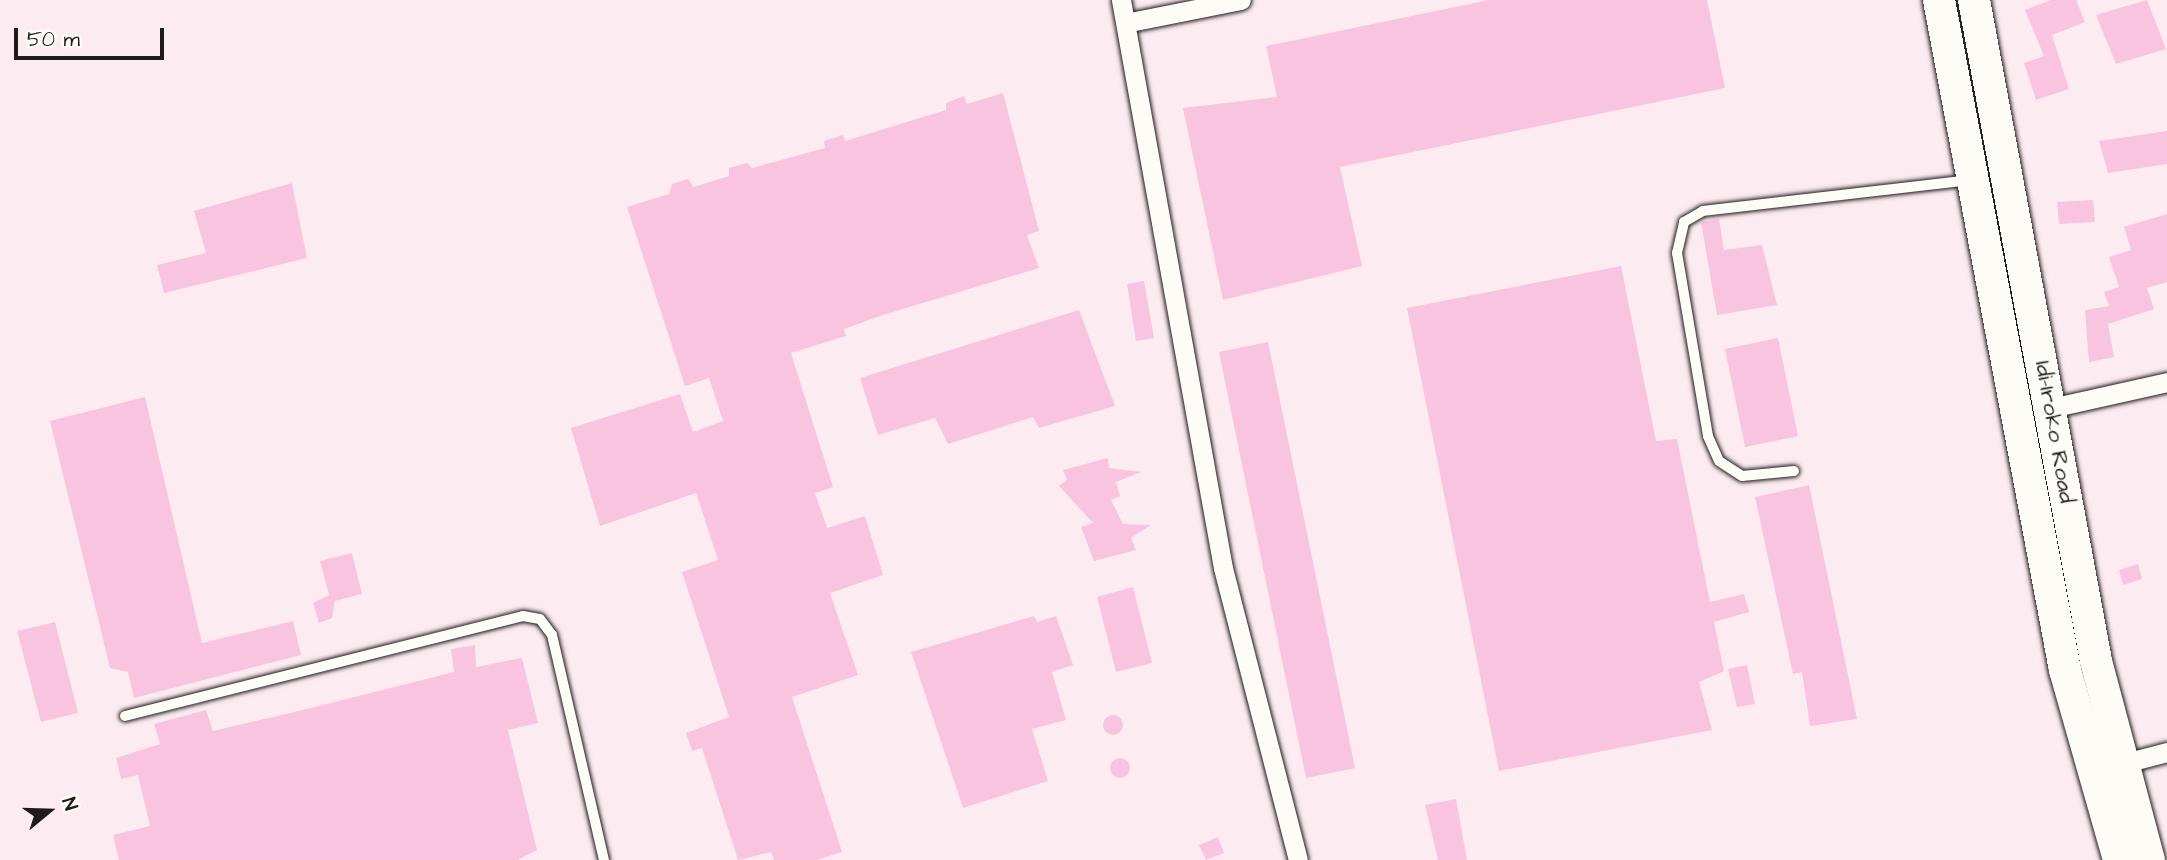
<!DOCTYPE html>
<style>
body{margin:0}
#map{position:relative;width:2167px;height:860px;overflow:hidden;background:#fdfcf7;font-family:"Architects Daughter",sans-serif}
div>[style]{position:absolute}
.built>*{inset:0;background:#fcebf0}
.building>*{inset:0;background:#f9c4e0}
.round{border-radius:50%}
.roads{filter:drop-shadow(0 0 2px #1c1c1c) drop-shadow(0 0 2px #1c1c1c)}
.service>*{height:10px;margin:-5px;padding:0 5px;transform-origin:5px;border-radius:5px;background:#fdfcf7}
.minor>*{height:19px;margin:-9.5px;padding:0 9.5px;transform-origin:9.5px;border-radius:9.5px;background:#fdfcf7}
.trunk>*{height:32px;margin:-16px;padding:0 16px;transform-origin:16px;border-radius:16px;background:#fdfcf7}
span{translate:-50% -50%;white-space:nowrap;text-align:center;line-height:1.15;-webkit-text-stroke:5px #fdfcf7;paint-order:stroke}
.street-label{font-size:23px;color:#1c1c1c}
.north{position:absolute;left:14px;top:776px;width:70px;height:70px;-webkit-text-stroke:5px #fdfcf7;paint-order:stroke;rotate:71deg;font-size:19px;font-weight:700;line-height:28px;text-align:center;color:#1c1c1c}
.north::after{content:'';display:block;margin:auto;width:24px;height:32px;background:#1c1c1c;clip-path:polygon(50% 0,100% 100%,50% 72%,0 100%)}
.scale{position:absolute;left:14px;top:28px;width:150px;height:32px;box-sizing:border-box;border:4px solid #1c1c1c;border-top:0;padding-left:9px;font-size:21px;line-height:24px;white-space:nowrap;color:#1c1c1c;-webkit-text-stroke:5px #fdfcf7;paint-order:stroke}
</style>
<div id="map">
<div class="built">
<div style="clip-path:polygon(0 0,2167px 0,2167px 860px,0 860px)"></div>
</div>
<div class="building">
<div style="clip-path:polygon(1489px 0,1707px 0,1725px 88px,1340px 167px,1362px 266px,1223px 300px,1183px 108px,1277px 97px,1266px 46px)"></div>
<div style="clip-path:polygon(2051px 0,2076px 0,2085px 22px,2052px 35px,2069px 89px,2036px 100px,2024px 63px,2044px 56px,2025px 10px)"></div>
<div style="clip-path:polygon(2147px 0,2166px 49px,2116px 64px,2096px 15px)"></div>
<div style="clip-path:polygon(1003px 93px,1039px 231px,1027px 235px,1039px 268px,880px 316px,844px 329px,846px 336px,791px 353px,833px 487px,815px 493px,827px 528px,865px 516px,883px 575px,830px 593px,858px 675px,792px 697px,842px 852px,817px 860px,774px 860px,771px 852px,738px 860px,702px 748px,692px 751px,686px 733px,729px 717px,682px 572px,718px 560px,696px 493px,600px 526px,571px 428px,680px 394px,693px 432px,723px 421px,709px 378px,685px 386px,627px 207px,669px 194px,672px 184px,688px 179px,694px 187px,729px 176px,729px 168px,747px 163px,752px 168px,825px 148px,824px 141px,843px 135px,845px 141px,946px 110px,946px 103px,964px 96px,967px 104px)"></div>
<div style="clip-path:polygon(2167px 131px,2167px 164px,2108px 173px,2099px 141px)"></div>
<div style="clip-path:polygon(292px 183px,307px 258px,164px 293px,157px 265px,206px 253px,194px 211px)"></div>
<div style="clip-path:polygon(2093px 200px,2095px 222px,2059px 224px,2057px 202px)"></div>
<div style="clip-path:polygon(2167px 214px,2167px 282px,2147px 288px,2154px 309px,2108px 324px,2114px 357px,2089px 362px,2085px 310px,2109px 306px,2104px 292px,2119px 287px,2109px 257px,2131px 250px,2124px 227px)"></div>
<div style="clip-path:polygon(1719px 219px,1724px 250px,1762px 245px,1777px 305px,1717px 315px,1701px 222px)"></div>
<div style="clip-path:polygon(1621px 266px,1656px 441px,1677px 439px,1710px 602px,1744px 594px,1749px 612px,1714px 622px,1724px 671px,1699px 682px,1712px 730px,1499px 771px,1407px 308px)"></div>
<div style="clip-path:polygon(1144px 281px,1154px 338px,1136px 341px,1127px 284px)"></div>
<div style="clip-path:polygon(1079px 310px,1115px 406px,1039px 428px,1033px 417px,948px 444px,935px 418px,878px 435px,860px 378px)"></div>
<div style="clip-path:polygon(1778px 338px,1798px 436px,1745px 447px,1725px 349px)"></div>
<div style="clip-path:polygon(1268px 342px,1355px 768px,1306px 778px,1219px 352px)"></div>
<div style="clip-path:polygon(145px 397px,202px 643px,293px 621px,301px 655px,134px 698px,128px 672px,110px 668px,50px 421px)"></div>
<div style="clip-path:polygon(1108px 458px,1109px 468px,1141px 472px,1116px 482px,1120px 496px,1111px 500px,1123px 524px,1151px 525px,1131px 538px,1136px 550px,1094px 561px,1081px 527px,1093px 523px,1059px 486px,1067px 480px,1063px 470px)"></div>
<div style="clip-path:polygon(1809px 485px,1857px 719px,1810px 726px,1802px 672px,1793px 674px,1755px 497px)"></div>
<div style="clip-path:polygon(352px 553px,362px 594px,335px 601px,332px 618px,319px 623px,313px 603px,329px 595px,320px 561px)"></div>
<div style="clip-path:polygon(2138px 564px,2142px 579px,2123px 585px,2119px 570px)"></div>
<div style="clip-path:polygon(1133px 587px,1152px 663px,1116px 672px,1097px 597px)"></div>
<div style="clip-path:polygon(1034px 616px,1037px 622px,1056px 616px,1073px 665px,1052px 672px,1066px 720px,1032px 729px,1048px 781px,963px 808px,911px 652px)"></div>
<div style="clip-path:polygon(55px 622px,78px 713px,41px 722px,17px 631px)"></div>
<div style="clip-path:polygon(475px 645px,476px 667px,522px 658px,538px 723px,508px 730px,537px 850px,518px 860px,119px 860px,113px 835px,150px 826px,138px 775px,121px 779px,116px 758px,160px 744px,154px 724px,206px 710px,213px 731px,311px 708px,454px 672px,451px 649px)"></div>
<div style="clip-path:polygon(1747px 665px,1755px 704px,1737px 707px,1728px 669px)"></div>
<div class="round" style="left:1103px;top:715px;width:20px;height:20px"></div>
<div class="round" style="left:1110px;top:758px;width:20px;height:20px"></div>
<div style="clip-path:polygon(1456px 799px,1467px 860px,1438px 860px,1425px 805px)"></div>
<div style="clip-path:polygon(1218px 837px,1224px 853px,1206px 860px,1199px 845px)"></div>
</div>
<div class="roads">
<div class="service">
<div style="left:1794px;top:471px;width:52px;rotate:174.5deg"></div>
<div style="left:1742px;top:476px;width:27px;rotate:-147deg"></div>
<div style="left:1719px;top:461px;width:27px;rotate:-114deg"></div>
<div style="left:1708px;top:436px;width:186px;rotate:-99.6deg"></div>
<div style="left:1677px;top:253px;width:32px;rotate:-77deg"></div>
<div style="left:1684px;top:222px;width:22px;rotate:-30deg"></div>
<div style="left:1703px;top:211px;width:269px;rotate:-6.6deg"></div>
<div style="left:125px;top:716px;width:410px;rotate:-14.1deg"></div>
<div style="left:523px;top:616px;width:17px;rotate:10deg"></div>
<div style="left:540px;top:619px;width:20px;rotate:53deg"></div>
<div style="left:552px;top:635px;width:231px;rotate:77deg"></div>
</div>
<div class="minor">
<div style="left:1121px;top:0;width:577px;rotate:79.82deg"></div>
<div style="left:1223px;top:568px;width:301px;rotate:75.6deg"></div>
<div style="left:1130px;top:22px;width:113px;rotate:-11.2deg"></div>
<div style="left:2051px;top:408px;width:119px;rotate:-12.6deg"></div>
<div style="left:2121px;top:764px;width:48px;rotate:-14.6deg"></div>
</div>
<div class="trunk">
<div style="left:1939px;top:0;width:682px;rotate:79.35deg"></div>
<div style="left:2065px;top:670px;width:198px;rotate:74.1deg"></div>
<div style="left:1974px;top:0;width:672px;rotate:79.54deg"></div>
<div style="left:2096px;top:661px;width:206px;rotate:75.1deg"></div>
</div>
</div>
<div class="street-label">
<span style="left:2055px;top:432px;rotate:80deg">Idi-Iroko Road</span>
</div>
<div class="north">N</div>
<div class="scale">50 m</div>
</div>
